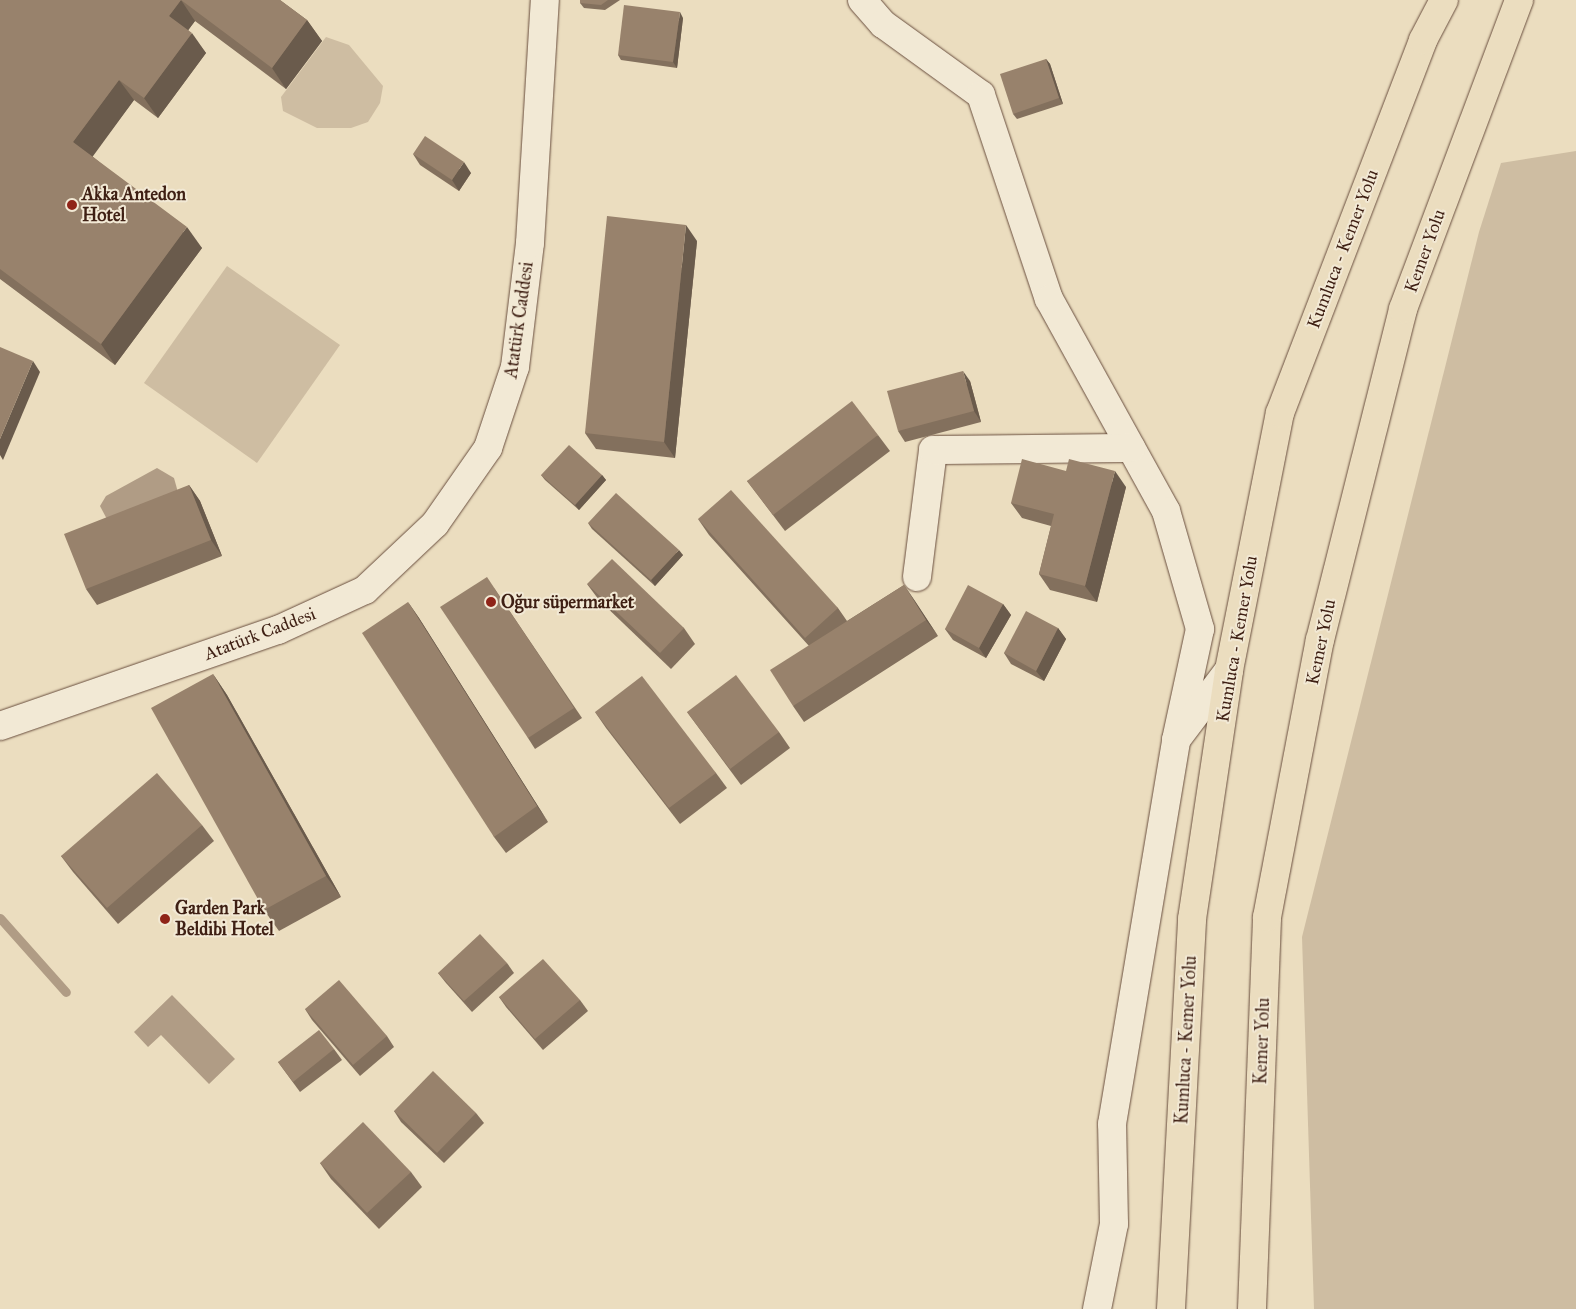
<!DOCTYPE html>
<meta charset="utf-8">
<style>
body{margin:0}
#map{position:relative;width:1576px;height:1309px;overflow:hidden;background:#ebddbf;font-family:"IM FELL Great Primer",serif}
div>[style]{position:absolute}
.green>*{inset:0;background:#cebda2}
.water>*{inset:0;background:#b09c85}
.stream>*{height:9px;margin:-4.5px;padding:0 4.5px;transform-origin:4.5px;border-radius:4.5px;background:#b09c85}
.roads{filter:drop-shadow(0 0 1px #694e3e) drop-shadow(0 0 1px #694e3e)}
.street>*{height:28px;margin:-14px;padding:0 14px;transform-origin:14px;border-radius:14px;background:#f2e9d5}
.secondary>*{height:28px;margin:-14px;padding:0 14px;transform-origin:14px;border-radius:14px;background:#f2e9d5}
.highway>*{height:28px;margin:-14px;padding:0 14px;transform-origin:14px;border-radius:14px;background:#ebddbf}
.wall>*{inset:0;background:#83705d}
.shaded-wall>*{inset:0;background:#6a5b4c}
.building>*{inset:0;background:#98826c}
.dots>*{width:14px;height:14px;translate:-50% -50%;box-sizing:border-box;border:2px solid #f2e9d5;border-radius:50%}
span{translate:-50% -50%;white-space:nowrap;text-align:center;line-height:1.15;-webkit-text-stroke:4px #f2e9d5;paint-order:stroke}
.poi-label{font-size:18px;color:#3e1f13;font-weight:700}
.left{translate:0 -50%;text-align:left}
.street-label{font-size:18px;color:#3e1f13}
</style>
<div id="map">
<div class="green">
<div style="clip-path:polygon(326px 37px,349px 45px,383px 86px,380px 103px,368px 122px,351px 128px,317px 128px,283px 111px,281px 97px)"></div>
<div style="clip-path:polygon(1576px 151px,1576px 1309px,1314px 1309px,1302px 937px,1479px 232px,1501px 163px)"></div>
<div style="clip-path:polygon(227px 266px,340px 345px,257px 463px,144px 383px)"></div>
</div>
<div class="water">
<div style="clip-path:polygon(157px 468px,174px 478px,179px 496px,109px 523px,100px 506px,106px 496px)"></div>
<div style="clip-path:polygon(172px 995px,235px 1059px,209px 1084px,161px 1035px,148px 1047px,134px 1032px)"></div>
</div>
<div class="stream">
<div style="left:0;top:918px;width:99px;rotate:48.3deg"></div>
</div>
<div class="roads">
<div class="street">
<div style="left:862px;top:0;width:32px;rotate:49deg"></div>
<div style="left:883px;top:24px;width:121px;rotate:35.9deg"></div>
<div style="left:981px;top:95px;width:215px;rotate:71.6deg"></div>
<div style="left:1049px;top:299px;width:242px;rotate:61.1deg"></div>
<div style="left:1166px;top:511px;width:123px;rotate:73.9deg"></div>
<div style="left:1200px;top:629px;width:114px;rotate:102.2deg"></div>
<div style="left:917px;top:577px;width:128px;rotate:-82.8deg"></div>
<div style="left:933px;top:450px;width:198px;rotate:-0.6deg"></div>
<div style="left:1097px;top:1309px;width:87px;rotate:-78.7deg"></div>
<div style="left:1114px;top:1224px;width:100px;rotate:-91.1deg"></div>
<div style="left:1112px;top:1124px;width:389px;rotate:-80.5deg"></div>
<div style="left:1176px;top:740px;width:88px;rotate:-52.9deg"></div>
</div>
<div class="secondary">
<div style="left:0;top:726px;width:294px;rotate:-19.1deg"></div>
<div style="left:278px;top:630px;width:96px;rotate:-24.7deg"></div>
<div style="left:365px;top:590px;width:96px;rotate:-43.3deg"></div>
<div style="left:435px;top:524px;width:93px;rotate:-55.1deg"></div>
<div style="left:488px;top:448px;width:85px;rotate:-71.6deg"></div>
<div style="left:515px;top:367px;width:125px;rotate:-83.1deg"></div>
<div style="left:530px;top:243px;width:243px;rotate:-86.5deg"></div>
</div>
<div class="highway">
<div style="left:1171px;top:1309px;width:391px;rotate:-86.9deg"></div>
<div style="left:1192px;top:919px;width:252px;rotate:-81.5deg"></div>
<div style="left:1229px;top:670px;width:262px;rotate:-78.8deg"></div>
<div style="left:1280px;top:413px;width:399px;rotate:-69deg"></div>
<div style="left:1423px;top:40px;width:45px;rotate:-62.3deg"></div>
<div style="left:1252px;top:1309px;width:392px;rotate:-87.8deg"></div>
<div style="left:1267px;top:917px;width:282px;rotate:-79.2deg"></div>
<div style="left:1320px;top:640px;width:341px;rotate:-75.9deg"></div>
<div style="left:1403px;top:309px;width:330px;rotate:-69.4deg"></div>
</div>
</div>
<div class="wall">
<div style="clip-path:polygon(0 0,280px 0,307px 20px,322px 41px,286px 89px,195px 21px,188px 30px,206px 53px,158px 118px,134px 100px,92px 156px,202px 248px,115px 365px,0 279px)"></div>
<div style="clip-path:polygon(580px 0,620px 0,605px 10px,584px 8px,580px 3px)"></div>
<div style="clip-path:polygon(683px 18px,677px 68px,621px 60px,618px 55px)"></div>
<div style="clip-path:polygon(1046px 59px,1050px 64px,1063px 104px,1017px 119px,1013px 114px)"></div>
<div style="clip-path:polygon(413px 154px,471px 173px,459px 191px,420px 165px)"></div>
<div style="clip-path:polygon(697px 241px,675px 458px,596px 449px,585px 433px)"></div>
<div style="clip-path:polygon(970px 381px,981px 422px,905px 442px,898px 431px)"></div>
<div style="clip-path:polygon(878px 435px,890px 451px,785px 531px,747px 481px)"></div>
<div style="clip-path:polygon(1066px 471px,1126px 487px,1097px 602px,1050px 590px,1039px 574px,1051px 526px,1022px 518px,1011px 503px)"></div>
<div style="clip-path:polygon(541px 475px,602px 475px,606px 480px,579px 510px,545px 480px)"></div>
<div style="clip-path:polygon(189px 485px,200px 501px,222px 556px,97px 605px,86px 589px)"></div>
<div style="clip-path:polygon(698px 519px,838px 608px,847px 621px,904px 585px,938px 636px,804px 722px,793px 706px,809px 646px,709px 535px)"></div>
<div style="clip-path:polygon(588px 523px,683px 555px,655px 586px,592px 529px)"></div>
<div style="clip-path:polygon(587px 584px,684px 628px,695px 644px,671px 669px,599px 600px)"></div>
<div style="clip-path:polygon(494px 588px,582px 718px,535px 749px,528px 738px)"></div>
<div style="clip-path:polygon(408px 602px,419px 618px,548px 822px,506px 853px,494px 837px)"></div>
<div style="clip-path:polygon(1003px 604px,1011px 615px,986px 658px,953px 640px,945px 629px)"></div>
<div style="clip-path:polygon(1058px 628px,1066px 639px,1044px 681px,1011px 664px,1004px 653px)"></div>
<div style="clip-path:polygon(213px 674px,227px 695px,341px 897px,279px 931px,264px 910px)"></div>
<div style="clip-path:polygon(595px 712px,716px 773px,727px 788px,680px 824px,606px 728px)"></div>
<div style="clip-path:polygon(687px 712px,779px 732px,790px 748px,741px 785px)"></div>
<div style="clip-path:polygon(202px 825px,214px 841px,118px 924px,73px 872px,61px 856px)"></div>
<div style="clip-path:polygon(507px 963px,514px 973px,472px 1012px,446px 983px,438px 973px)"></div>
<div style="clip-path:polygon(499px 997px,580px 1000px,588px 1011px,543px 1050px,506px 1007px)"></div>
<div style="clip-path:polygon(305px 1009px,387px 1036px,394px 1047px,360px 1076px,312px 1020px)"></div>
<div style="clip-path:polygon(334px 1049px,342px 1060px,300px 1092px,278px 1062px)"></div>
<div style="clip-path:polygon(394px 1111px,476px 1113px,484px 1123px,444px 1163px,401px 1122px)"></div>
<div style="clip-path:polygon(320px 1163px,411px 1172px,422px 1187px,379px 1229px,331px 1179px)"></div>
</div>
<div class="shaded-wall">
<div style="clip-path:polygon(181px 0,195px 21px,184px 36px,169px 16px)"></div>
<div style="clip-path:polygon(680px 12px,683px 18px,677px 68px,673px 62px)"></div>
<div style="clip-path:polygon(307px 20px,322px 41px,286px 89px,272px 68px)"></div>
<div style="clip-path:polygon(192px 33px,206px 53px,158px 118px,144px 98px)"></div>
<div style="clip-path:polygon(1046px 59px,1050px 64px,1063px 104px,1059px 98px)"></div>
<div style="clip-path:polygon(119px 80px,134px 100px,88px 163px,73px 142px)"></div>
<div style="clip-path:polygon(464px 162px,471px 173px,459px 191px,452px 180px)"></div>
<div style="clip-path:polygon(686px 225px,697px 241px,675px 458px,664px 442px)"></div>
<div style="clip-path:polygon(187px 227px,202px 248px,115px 365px,101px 344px)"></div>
<div style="clip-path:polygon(33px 361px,40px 372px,3px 460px,0 455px,0 439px)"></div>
<div style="clip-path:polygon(963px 371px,970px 381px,981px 422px,974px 411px)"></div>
<div style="clip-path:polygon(1115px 471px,1126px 487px,1097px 602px,1085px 586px)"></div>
<div style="clip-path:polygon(602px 475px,606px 480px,579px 510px,575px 505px)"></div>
<div style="clip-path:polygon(189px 485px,200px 501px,222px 556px,211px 540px)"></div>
<div style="clip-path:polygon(679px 550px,683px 555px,655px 586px,651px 580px)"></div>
<div style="clip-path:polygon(904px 585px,915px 601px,938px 636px,926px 620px)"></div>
<div style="clip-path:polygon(408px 602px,419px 618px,548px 822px,537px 806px)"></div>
<div style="clip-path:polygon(1003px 604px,1011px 615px,986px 658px,979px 648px)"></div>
<div style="clip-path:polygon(1058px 628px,1066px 639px,1044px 681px,1036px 671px)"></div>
<div style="clip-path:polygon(213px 674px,227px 695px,341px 897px,326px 876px)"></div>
</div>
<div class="building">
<div style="clip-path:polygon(0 0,280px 0,307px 20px,272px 68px,181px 0,169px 16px,192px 33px,144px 98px,119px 80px,73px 142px,187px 227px,101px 344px,0 269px)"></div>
<div style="clip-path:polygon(580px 0,608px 0,601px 5px,580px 3px)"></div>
<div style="clip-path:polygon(624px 5px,680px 12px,673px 62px,618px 55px)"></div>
<div style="clip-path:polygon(1046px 59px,1059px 98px,1013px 114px,1000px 74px)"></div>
<div style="clip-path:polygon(425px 136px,464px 162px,452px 180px,413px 154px)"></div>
<div style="clip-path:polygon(607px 216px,686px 225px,664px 442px,585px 433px)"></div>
<div style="clip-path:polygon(0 347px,33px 361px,0 439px)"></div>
<div style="clip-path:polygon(963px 371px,974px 411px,898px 431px,887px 391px)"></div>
<div style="clip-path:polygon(852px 401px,878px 435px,773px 515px,747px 481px)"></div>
<div style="clip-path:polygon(569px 445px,602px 475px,575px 505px,541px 475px)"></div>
<div style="clip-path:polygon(1022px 459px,1066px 471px,1069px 459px,1115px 471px,1085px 586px,1039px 574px,1054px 514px,1011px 503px)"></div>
<div style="clip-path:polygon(189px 485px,211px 540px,86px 589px,64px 534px)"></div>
<div style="clip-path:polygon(731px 490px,838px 608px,805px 638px,698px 519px)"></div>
<div style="clip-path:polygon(616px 493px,679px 550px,651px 580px,588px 523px)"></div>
<div style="clip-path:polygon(612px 559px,684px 628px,660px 653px,587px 584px)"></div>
<div style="clip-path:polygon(487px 577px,574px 708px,528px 738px,440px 607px)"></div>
<div style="clip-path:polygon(904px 585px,926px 620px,793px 706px,770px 670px)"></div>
<div style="clip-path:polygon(968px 585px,1003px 604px,979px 648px,945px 629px)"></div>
<div style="clip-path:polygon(408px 602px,537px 806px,494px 837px,362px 633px)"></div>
<div style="clip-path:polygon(1026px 611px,1058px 628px,1036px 671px,1004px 653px)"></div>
<div style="clip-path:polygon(213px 674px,326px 876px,264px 910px,151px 708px)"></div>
<div style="clip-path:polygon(736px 675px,779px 732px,730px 769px,687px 712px)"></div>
<div style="clip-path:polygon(642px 676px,716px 773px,669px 808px,595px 712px)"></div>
<div style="clip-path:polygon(157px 773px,202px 825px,107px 908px,61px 856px)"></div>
<div style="clip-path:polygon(480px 934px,507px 963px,464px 1001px,438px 973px)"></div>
<div style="clip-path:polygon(543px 959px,580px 1000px,535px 1039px,499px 997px)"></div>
<div style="clip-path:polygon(339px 980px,387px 1036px,353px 1065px,305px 1009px)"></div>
<div style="clip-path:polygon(319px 1030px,334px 1049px,293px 1082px,278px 1062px)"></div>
<div style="clip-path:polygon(433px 1071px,476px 1113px,437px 1153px,394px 1111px)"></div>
<div style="clip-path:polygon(363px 1122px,411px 1172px,367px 1213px,320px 1163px)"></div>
</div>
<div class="dots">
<div style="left:72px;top:205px;background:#8f2418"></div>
<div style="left:491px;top:602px;background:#8f2418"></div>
<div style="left:165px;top:919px;background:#8f2418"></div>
</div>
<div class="poi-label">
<span class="left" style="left:82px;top:205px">Akka Antedon<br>Hotel</span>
<span class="left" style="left:501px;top:602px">Oğur süpermarket</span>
<span class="left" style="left:175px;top:919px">Garden Park<br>Beldibi Hotel</span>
</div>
<div class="street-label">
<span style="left:1343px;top:249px;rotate:-69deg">Kumluca - Kemer Yolu</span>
<span style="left:1425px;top:251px;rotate:-70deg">Kemer Yolu</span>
<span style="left:519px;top:320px;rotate:-82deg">Atatürk Caddesi</span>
<span style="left:260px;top:634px;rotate:-21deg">Atatürk Caddesi</span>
<span style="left:1237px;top:639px;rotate:-80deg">Kumluca - Kemer Yolu</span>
<span style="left:1321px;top:642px;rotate:-78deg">Kemer Yolu</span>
<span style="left:1186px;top:1040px;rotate:-87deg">Kumluca - Kemer Yolu</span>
<span style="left:1262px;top:1041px;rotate:-88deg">Kemer Yolu</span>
</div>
</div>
